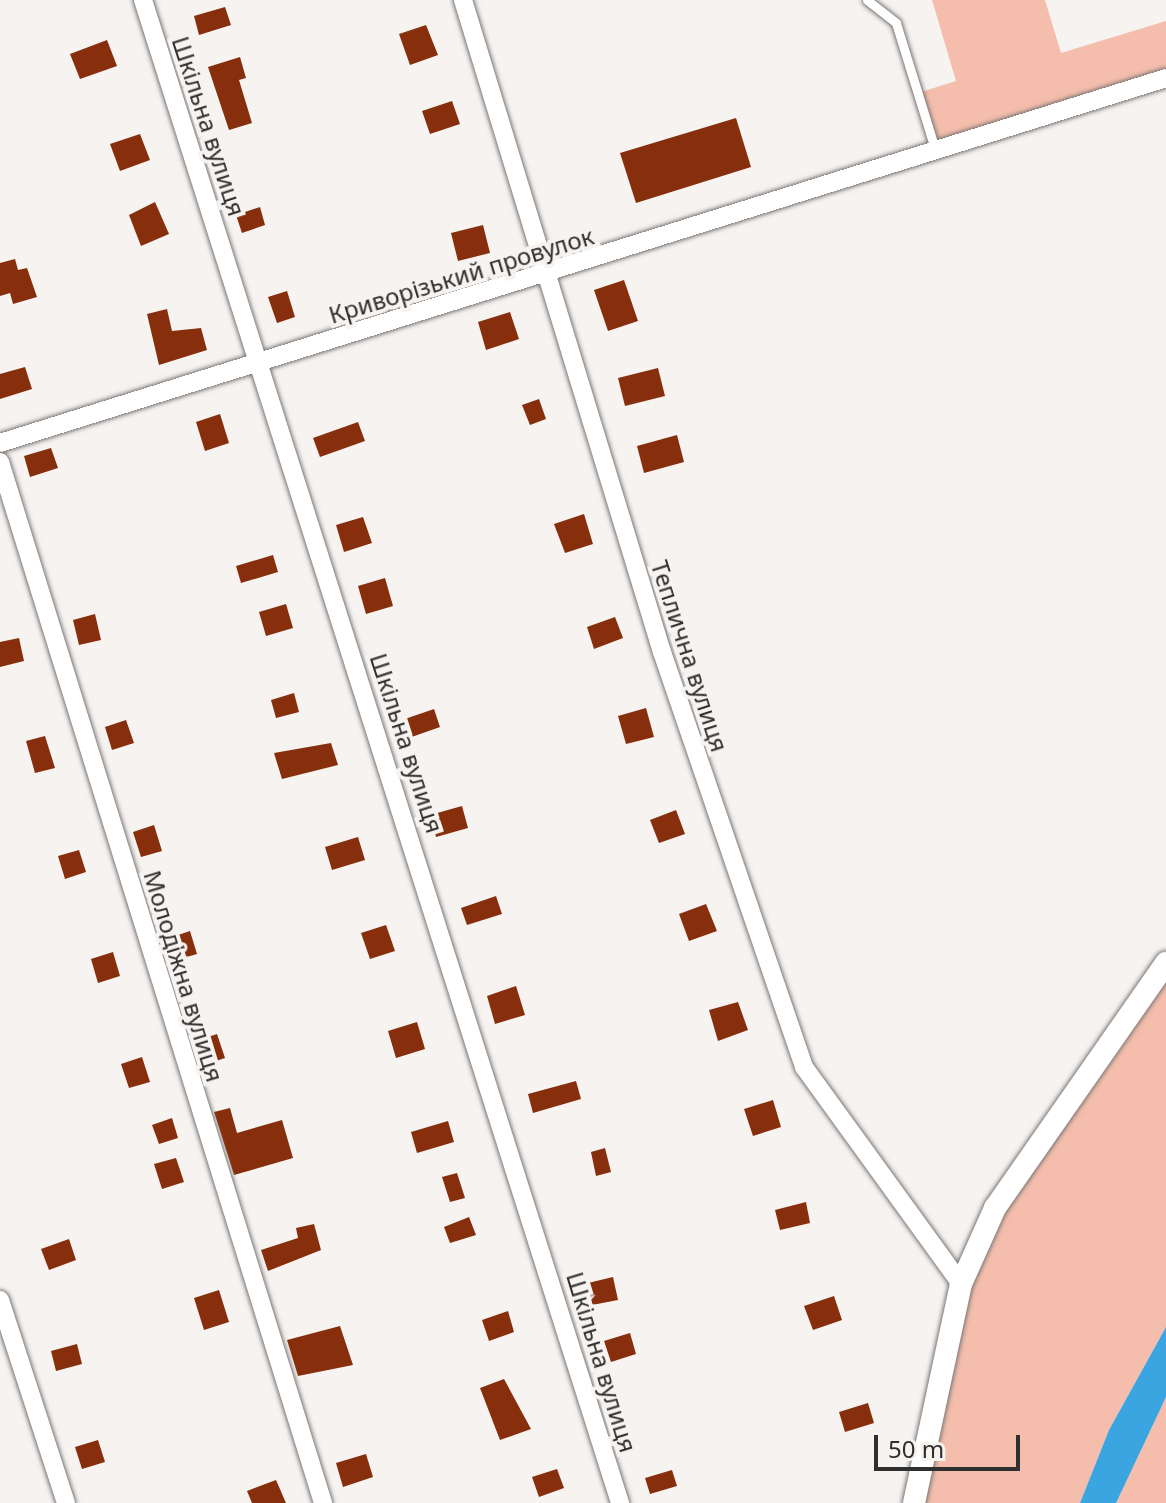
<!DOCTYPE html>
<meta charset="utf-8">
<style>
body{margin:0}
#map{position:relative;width:1166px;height:1503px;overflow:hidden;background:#f6f3f1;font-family:"Noto Sans",sans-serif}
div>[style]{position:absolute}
.green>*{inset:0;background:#f5beac}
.water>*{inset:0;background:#3ba5e1}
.building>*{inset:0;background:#872e0c}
.roads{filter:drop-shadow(0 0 2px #7b7776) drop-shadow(0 0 2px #7b7776)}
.service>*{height:9px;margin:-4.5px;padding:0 4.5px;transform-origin:4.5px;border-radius:4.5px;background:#fff}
.minor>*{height:18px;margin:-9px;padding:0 9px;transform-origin:9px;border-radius:9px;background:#fff}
.tertiary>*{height:22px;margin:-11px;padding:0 11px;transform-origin:11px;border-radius:11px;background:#fff}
span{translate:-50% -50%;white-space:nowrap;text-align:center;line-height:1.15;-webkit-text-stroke:8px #f6f3f1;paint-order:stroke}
.street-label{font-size:24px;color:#302f2f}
.scale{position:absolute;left:874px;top:1435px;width:146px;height:36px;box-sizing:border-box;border:4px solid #302f2f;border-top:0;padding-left:10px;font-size:24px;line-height:28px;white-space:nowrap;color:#302f2f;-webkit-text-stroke:6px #f6f3f1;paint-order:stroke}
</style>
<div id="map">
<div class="green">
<div style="clip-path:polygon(932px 0,1045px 0,1061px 53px,1166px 21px,1166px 78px,936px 152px,918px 93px,956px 81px)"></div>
<div style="clip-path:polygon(1166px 963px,1166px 1327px,1109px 1430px,1080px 1503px,914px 1503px,946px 1339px,995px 1208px)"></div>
<div style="clip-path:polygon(1166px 1397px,1166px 1503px,1116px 1503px,1141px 1444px)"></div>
</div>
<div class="water">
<div style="clip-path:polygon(1166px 1327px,1166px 1397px,1116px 1503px,1080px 1503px,1109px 1430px)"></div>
</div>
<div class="building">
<div style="clip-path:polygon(225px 7px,231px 25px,199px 35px,194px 16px)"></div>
<div style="clip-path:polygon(426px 25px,438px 55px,410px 65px,399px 34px)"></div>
<div style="clip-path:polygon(107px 40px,117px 66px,80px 79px,70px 54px)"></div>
<div style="clip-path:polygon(240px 57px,246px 78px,239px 80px,252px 123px,229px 130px,208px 67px)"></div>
<div style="clip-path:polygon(452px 101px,460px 124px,430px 134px,422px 111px)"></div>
<div style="clip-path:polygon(736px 118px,751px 167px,636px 203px,620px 153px)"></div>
<div style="clip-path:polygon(140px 134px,150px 160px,120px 171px,110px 144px)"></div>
<div style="clip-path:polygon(155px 202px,169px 234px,141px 246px,129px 215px)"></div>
<div style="clip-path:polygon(260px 207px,265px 225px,242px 233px,236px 215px)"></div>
<div style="clip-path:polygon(483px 225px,490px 253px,458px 261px,451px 233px)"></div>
<div style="clip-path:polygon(15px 259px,18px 270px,27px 268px,37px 297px,13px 304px,10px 293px,0 296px,0 263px)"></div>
<div style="clip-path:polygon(624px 280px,638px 321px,608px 331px,594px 290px)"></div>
<div style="clip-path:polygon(287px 291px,295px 317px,277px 323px,268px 297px)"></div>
<div style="clip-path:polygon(167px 309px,172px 331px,201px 328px,207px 350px,159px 365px,147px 314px)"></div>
<div style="clip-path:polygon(510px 312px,519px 339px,486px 350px,478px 322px)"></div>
<div style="clip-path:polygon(25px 367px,32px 389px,0 399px,0 374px)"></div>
<div style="clip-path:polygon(658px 368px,665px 396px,625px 406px,618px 378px)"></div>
<div style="clip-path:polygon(539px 399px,546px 419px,530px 425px,522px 405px)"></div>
<div style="clip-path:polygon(220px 414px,229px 443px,205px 451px,196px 422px)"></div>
<div style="clip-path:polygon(358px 422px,365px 441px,320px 457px,313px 438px)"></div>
<div style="clip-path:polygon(677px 435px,684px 462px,644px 473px,637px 446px)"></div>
<div style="clip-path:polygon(51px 448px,58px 468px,30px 477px,24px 456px)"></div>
<div style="clip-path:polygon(584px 514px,593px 544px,565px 553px,554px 524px)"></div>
<div style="clip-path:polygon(363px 517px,372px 543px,344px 552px,336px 525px)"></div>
<div style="clip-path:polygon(273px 555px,278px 572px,241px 583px,236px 566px)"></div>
<div style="clip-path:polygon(385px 578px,393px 606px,366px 614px,358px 586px)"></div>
<div style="clip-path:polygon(286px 604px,293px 628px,266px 636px,259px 612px)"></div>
<div style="clip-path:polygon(95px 614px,101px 640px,79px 645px,73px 620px)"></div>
<div style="clip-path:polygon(615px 617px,623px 638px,594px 649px,587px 627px)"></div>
<div style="clip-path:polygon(19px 638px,24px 661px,0 667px,0 642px)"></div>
<div style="clip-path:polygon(294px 693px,299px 712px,276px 718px,271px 700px)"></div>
<div style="clip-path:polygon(646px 708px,654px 737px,626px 744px,618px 716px)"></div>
<div style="clip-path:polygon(434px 709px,440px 727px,406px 739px,399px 721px)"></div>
<div style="clip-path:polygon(126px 720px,134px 743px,112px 750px,105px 727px)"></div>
<div style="clip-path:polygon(45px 736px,55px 768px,35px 773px,26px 741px)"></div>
<div style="clip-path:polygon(331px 743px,338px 765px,282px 779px,274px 753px)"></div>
<div style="clip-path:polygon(462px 806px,468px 828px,436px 837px,430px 815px)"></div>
<div style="clip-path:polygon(676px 810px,685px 834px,659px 843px,650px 820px)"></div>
<div style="clip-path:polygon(154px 825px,162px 851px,141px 857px,133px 832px)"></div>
<div style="clip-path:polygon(358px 837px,365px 860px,332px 870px,325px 847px)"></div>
<div style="clip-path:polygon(79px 850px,86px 872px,65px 879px,58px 856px)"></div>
<div style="clip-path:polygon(496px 896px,502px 914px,467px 925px,461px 908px)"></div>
<div style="clip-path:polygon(706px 904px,717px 931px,689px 941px,679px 914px)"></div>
<div style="clip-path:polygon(386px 925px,395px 951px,370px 959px,361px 933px)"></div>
<div style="clip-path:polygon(190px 931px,197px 954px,173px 961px,166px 939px)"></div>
<div style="clip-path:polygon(113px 952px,120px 976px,98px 983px,91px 959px)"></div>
<div style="clip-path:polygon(516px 986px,525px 1015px,495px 1024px,487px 996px)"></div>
<div style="clip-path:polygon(738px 1002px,748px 1030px,718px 1041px,709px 1010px)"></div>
<div style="clip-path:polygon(417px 1022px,425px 1049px,396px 1058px,388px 1031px)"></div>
<div style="clip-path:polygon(217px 1034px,225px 1058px,204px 1065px,196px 1041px)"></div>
<div style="clip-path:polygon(142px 1057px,150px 1082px,129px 1088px,121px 1064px)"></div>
<div style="clip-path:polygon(576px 1081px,581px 1099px,533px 1113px,528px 1094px)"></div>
<div style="clip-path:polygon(773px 1100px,781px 1127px,753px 1136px,744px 1109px)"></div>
<div style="clip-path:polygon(230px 1108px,237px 1133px,282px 1120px,293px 1158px,234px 1175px,214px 1112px)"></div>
<div style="clip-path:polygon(172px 1118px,178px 1138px,159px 1144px,152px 1125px)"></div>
<div style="clip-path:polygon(448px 1121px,454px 1142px,417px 1153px,411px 1132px)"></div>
<div style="clip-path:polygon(605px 1148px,611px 1172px,596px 1176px,591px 1152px)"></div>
<div style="clip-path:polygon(176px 1158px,184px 1182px,162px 1189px,154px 1164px)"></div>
<div style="clip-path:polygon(457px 1173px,465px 1198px,450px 1202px,442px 1177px)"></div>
<div style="clip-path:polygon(806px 1202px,810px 1223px,780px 1230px,775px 1210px)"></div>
<div style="clip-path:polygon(469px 1217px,476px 1235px,450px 1243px,444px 1227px)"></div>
<div style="clip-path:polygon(314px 1224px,321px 1250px,268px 1271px,261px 1250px,298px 1238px,296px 1228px)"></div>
<div style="clip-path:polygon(69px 1239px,76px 1260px,49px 1270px,41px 1249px)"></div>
<div style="clip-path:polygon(613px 1277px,618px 1300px,592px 1305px,588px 1283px)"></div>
<div style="clip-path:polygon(219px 1290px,229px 1322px,204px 1330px,194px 1298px)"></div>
<div style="clip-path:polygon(834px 1296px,842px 1320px,813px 1330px,804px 1306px)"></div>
<div style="clip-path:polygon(508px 1311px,514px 1332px,489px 1341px,482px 1320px)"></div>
<div style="clip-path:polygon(340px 1326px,353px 1365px,298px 1376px,287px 1340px)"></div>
<div style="clip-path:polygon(630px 1333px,636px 1354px,611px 1362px,604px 1341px)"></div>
<div style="clip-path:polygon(77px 1344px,82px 1364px,56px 1371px,51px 1351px)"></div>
<div style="clip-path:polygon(504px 1379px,531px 1429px,500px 1440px,480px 1388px)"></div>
<div style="clip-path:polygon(868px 1403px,874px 1423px,845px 1432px,839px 1412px)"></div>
<div style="clip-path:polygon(98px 1440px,105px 1462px,82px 1469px,75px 1447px)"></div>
<div style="clip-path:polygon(366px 1454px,373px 1477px,343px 1487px,336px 1463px)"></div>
<div style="clip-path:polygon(557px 1469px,564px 1488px,539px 1497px,532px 1477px)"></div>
<div style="clip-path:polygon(672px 1470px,677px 1486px,650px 1494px,645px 1478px)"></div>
<div style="clip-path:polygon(276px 1480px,286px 1503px,252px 1503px,247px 1491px)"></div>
</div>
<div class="roads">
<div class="service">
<div style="left:867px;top:0;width:37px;rotate:38deg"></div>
<div style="left:896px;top:23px;width:135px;rotate:72.8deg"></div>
</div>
<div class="minor">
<div style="left:143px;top:0;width:1577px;rotate:72.39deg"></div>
<div style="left:463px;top:0;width:682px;rotate:73.03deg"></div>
<div style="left:662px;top:652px;width:439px;rotate:71.1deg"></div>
<div style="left:804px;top:1067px;width:268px;rotate:54.1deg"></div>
<div style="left:0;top:443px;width:1222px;rotate:-17.38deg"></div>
<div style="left:0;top:462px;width:1090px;rotate:72.76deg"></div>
<div style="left:0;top:1300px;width:213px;rotate:72deg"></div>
</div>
<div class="tertiary">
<div style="left:914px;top:1503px;width:224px;rotate:-77.9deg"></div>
<div style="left:961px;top:1284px;width:83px;rotate:-65.9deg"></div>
<div style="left:995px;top:1208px;width:299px;rotate:-55.1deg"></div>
</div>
</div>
<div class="street-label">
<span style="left:209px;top:126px;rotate:72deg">Шкільна вулиця</span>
<span style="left:461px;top:275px;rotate:-17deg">Криворізький провулок</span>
<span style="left:690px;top:656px;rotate:72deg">Теплична вулиця</span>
<span style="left:407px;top:743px;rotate:72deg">Шкільна вулиця</span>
<span style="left:184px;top:976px;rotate:73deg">Молодіжна вулиця</span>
<span style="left:602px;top:1362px;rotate:73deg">Шкільна вулиця</span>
</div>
<div class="scale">50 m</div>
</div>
